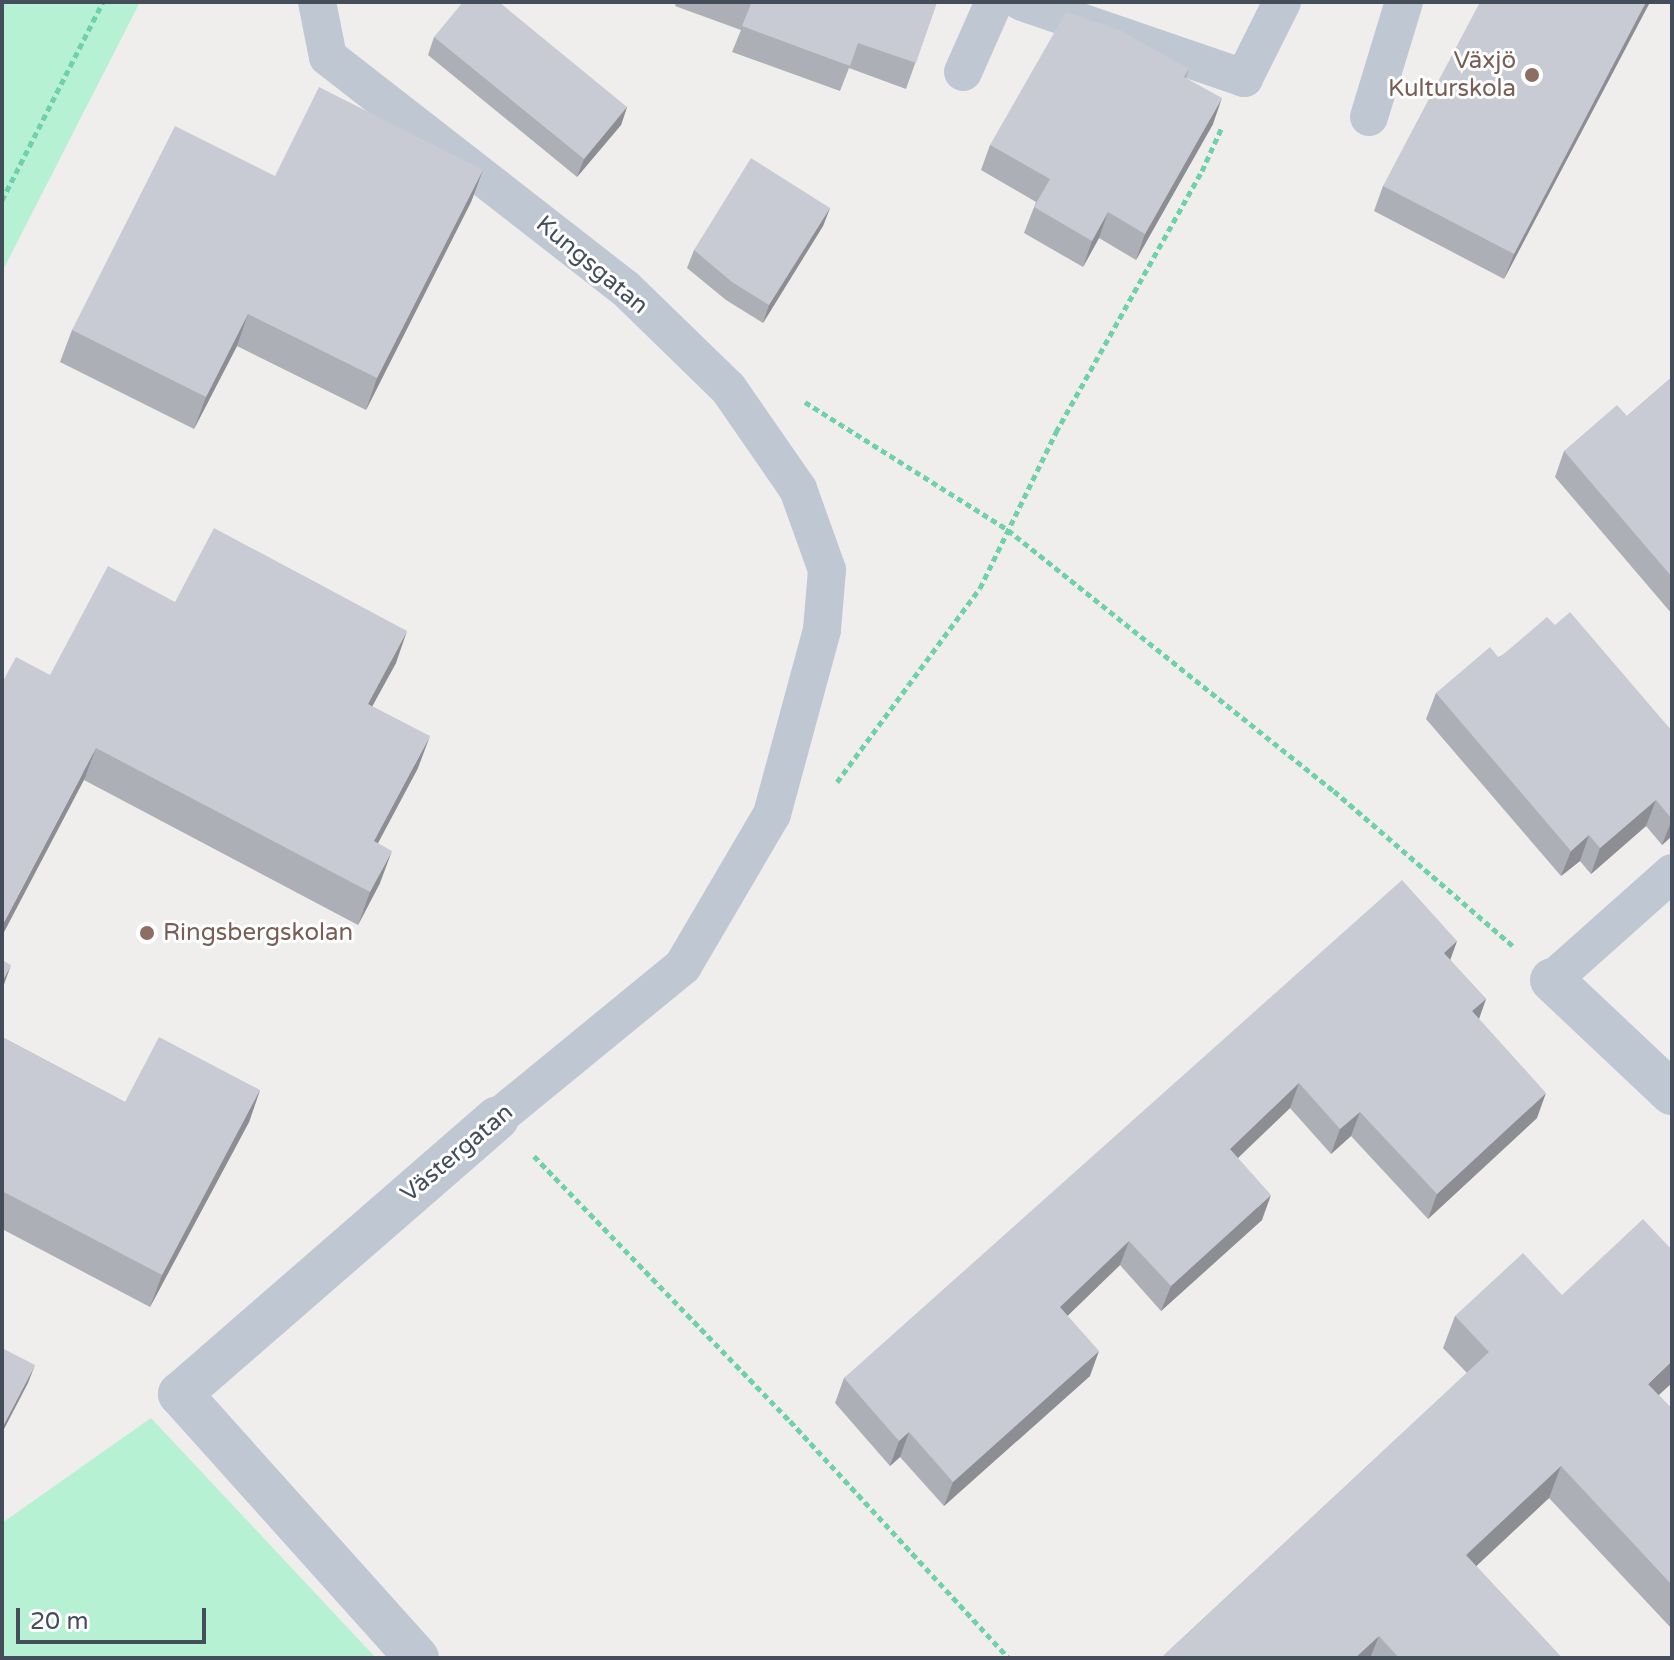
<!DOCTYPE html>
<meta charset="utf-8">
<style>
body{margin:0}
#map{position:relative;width:1674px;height:1660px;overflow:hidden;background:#f0eded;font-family:"Varela Round",sans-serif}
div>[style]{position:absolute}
.green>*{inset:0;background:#b7f1d4}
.path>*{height:5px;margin-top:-2.5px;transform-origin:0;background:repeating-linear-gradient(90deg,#6ed1aa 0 6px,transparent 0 10px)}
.service>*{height:38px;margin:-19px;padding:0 19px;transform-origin:19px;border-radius:19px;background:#bfc7d3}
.minor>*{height:44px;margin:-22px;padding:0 22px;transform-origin:22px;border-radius:22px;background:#bfc7d3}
.wall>*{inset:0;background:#acafb5}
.shaded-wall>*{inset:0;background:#8c8e94}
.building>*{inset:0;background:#c8cbd3}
.dots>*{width:22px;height:22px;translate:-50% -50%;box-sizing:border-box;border:4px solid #fff;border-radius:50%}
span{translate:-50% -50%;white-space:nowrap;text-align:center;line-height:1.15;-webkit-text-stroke:6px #fff;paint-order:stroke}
.education-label{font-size:24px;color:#785e54}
.right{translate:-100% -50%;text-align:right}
.left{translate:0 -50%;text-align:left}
.street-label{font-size:24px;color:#444e5b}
.frame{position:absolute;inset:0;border:4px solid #444e5b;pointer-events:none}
.scale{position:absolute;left:16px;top:1608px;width:190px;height:36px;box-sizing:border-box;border:4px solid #444e5b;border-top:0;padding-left:10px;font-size:24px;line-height:28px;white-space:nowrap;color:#444e5b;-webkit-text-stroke:6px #fff;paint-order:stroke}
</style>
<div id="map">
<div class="green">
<div style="clip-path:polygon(2px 2px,140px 2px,2px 272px)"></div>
<div style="clip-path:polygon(151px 1418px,376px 1658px,2px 1658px,2px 1523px)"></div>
</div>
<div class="path">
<div style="left:2px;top:200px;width:222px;rotate:-63deg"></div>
<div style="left:805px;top:402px;width:240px;rotate:32.2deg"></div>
<div style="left:1008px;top:530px;width:418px;rotate:38.7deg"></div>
<div style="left:1334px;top:791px;width:237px;rotate:40.9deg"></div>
<div style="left:837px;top:782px;width:241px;rotate:-53.6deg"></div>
<div style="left:980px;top:588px;width:174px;rotate:-64deg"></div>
<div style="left:1056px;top:432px;width:299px;rotate:-60.8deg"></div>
<div style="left:1202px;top:171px;width:48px;rotate:-65.6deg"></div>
<div style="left:534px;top:1156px;width:368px;rotate:46deg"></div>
<div style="left:790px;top:1421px;width:323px;rotate:47.3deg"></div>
</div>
<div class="service">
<div style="left:317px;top:2px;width:56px;rotate:78.7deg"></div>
<div style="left:328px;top:57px;width:376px;rotate:37.9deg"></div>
<div style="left:625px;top:288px;width:144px;rotate:44.2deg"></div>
<div style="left:728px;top:388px;width:123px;rotate:55.3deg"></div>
<div style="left:798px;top:489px;width:86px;rotate:70.3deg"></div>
<div style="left:827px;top:570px;width:60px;rotate:94.8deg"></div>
<div style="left:822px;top:630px;width:191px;rotate:105.2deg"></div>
<div style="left:772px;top:814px;width:176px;rotate:120.4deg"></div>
<div style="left:683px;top:966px;width:240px;rotate:140.7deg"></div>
<div style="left:1022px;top:2px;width:235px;rotate:18.9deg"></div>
<div style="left:1244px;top:78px;width:85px;rotate:-63.4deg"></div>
<div style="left:963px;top:72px;width:77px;rotate:-66.1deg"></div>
<div style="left:1369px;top:117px;width:120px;rotate:-73.1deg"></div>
<div style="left:1552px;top:980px;width:161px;rotate:-41.7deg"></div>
</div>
<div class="minor">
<div style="left:1552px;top:980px;width:165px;rotate:43.3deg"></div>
<div style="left:417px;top:1658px;width:355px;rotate:-131.9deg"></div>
<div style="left:180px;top:1394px;width:420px;rotate:-41deg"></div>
</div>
<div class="wall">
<div style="clip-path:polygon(676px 2px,937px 2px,906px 89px,849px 68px,840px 91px,732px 52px,741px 30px,675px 6px)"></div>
<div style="clip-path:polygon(1650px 2px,1504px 279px,1374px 211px,1383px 186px)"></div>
<div style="clip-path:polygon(434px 37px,627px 107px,621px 125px,577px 177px,428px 55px)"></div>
<div style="clip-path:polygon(1189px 69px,1186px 78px,1213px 124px,1136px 260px,1099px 238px,1083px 267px,1024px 233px,1036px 202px,981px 170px,990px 145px)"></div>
<div style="clip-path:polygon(483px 170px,471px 202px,366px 410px,237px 346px,194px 429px,60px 362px,72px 330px,275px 176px)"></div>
<div style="clip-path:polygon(830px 208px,823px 226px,763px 323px,726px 300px,687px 268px,694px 250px)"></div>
<div style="clip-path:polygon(1672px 377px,1672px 614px,1555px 477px,1564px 451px,1627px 416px)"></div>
<div style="clip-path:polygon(175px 602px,396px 663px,372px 706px,418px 768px,378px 843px,380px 883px,358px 925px,84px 780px,50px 675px)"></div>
<div style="clip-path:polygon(1555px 625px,1672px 731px,1672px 836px,1662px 845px,1646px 826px,1591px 874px,1580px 861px,1561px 876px,1426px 719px,1436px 693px)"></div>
<div style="clip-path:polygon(1457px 941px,1450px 960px,1486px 999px,1479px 1019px,1537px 1118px,1428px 1219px,1351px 1136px,1331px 1154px,1290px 1108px,1238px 1158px,1262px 1220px,1161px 1311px,1120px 1265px,1067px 1316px,1090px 1376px,944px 1506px,900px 1457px,890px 1466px,835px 1403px,844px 1378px)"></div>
<div style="clip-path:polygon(2px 1037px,125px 1102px,260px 1090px,249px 1122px,150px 1307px,2px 1229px)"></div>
<div style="clip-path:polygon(1562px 1295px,1672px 1409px,1672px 1629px,1549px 1498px,1476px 1566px,1562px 1658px,1161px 1658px,1467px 1373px,1443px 1348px,1455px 1316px)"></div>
</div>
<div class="shaded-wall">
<div style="clip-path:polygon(1646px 2px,1650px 2px,1504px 279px,1514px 254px)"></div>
<div style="clip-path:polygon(1222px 98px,1213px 124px,1136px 260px,1145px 234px)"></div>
<div style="clip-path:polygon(627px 107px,621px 125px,577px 177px,584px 159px)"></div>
<div style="clip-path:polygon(483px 170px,471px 202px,366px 410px,377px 378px)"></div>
<div style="clip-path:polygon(830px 208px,823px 226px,763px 323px,769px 305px)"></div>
<div style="clip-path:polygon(1108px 212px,1099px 238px,1083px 267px,1092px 241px)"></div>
<div style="clip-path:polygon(248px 314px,237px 346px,194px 429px,206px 397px)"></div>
<div style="clip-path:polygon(407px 631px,396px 663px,356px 736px,368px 704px)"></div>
<div style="clip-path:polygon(430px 736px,418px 768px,362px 873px,374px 841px)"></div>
<div style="clip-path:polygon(96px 748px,84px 780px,2px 936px,2px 926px)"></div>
<div style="clip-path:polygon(1656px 800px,1646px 826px,1591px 874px,1600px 848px)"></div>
<div style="clip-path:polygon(1672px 819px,1672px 836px,1662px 845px)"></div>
<div style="clip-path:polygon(1589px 835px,1580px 861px,1561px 876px,1571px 851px)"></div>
<div style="clip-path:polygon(392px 851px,380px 883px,358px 925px,370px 892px)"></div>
<div style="clip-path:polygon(1457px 941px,1448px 966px,1444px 953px)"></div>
<div style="clip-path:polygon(11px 965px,2px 990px,2px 982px)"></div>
<div style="clip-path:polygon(1486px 999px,1477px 1024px,1472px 1011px)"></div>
<div style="clip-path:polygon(1299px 1083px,1290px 1108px,1221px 1174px,1230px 1149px)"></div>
<div style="clip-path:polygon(260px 1090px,249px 1122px,150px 1307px,162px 1275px)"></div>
<div style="clip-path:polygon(1546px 1093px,1537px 1118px,1428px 1219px,1437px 1194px)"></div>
<div style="clip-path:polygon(1360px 1112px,1351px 1136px,1331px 1154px,1340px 1129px)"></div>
<div style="clip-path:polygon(1271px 1195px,1262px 1220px,1161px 1311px,1171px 1286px)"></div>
<div style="clip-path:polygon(1129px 1241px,1120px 1265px,1051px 1332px,1060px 1307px)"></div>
<div style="clip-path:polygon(1099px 1351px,1090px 1376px,944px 1506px,953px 1482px)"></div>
<div style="clip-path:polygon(1672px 1361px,1672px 1383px,1636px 1416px,1648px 1384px)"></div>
<div style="clip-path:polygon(35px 1365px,28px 1383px,2px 1433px,2px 1428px)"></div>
<div style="clip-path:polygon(909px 1432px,900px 1457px,890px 1466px,899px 1441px)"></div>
<div style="clip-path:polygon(1561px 1466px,1549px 1498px,1454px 1587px,1466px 1555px)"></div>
<div style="clip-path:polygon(1379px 1636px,1370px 1658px,1355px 1658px)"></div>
</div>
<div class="building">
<div style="clip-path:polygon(463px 2px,499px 2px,627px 107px,584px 159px,434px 37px)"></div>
<div style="clip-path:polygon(745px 2px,937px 2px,916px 63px,858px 43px,850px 66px,742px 26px,751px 4px)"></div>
<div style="clip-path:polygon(1480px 2px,1646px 2px,1514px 254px,1383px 186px)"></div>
<div style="clip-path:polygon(1066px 12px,1120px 30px,1189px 69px,1184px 77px,1222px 98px,1145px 234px,1108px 212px,1092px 241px,1034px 207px,1050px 179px,990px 145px)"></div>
<div style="clip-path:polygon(319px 87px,483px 170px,377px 378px,248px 314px,206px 397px,72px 330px,175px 126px,275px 176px)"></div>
<div style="clip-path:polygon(751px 158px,830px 208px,769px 305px,732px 282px,694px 250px)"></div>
<div style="clip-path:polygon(1672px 377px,1672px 577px,1564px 451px,1617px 405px,1627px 416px)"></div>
<div style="clip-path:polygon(214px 528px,407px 631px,368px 704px,430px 736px,374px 841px,392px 851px,370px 892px,96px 748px,2px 926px,2px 683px,16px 657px,50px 675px,108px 566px,175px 602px)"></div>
<div style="clip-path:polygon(1570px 612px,1672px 731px,1672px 819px,1656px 800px,1600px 848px,1589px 835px,1571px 851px,1436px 693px,1490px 647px,1499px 658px,1547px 617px,1555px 625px)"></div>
<div style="clip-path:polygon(1402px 880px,1457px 941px,1444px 953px,1486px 999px,1472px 1011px,1546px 1093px,1437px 1194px,1360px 1112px,1340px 1129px,1299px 1083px,1230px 1149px,1271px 1195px,1171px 1286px,1129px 1241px,1060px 1307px,1099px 1351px,953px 1482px,909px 1432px,899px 1441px,844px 1378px)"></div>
<div style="clip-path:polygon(2px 960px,11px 965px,2px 982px)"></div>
<div style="clip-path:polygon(2px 1037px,125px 1102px,159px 1037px,260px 1090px,162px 1275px,2px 1191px)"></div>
<div style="clip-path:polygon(1643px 1219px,1672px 1250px,1672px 1361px,1648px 1384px,1672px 1409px,1672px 1585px,1561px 1466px,1466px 1555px,1562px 1658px,1399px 1658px,1379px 1636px,1355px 1658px,1161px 1658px,1489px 1352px,1455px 1316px,1523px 1253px,1562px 1295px)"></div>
<div style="clip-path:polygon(2px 1348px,35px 1365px,2px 1428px)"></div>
</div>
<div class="dots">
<div style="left:1532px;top:75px;background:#8d6e63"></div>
<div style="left:147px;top:933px;background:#8d6e63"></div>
</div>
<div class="education-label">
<span class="right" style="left:1516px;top:75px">Växjö<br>Kulturskola</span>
<span class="left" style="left:163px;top:933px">Ringsbergskolan</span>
</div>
<div class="street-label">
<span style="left:592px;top:265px;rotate:40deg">Kungsgatan</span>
<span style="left:457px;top:1153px;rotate:-40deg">Västergatan</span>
</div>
<div class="frame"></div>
<div class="scale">20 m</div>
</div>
